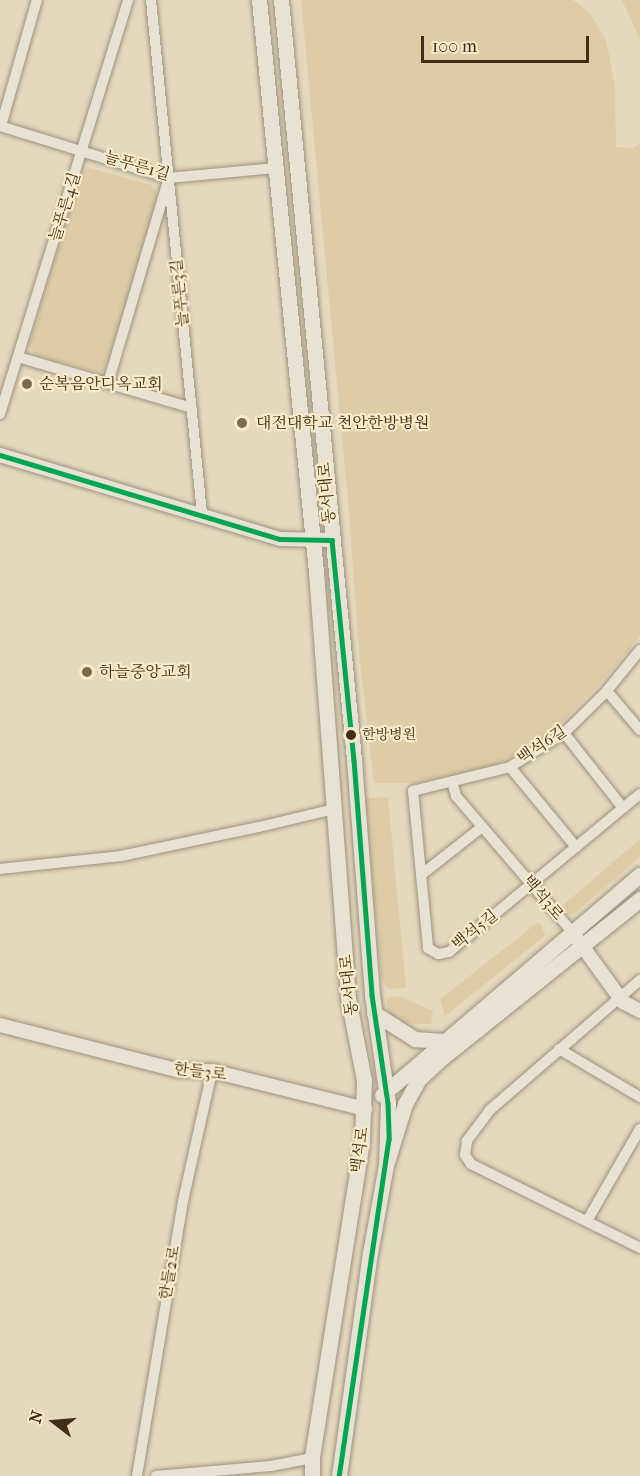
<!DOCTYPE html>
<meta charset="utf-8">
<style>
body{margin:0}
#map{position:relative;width:640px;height:1476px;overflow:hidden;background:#e5d9bd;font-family:"IM FELL French Canon","Noto Serif KR",serif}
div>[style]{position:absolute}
.green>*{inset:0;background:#ddcca6}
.roads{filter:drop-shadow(0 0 2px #9b927f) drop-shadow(0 0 2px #9b927f)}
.minor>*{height:10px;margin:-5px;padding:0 5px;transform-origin:5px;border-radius:5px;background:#e8e2d5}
.tertiary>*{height:14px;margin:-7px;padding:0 7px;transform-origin:7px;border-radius:7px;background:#e8e2d5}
.secondary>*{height:15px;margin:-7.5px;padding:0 7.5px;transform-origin:7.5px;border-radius:7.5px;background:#e8e2d5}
.bus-1>*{height:4.5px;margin:-2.25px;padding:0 2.25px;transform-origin:2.25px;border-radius:2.25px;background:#00a651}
.dots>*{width:16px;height:16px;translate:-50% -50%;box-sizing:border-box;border:3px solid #f8ebca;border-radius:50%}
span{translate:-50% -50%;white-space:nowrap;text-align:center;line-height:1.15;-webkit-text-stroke:4.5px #f8ebca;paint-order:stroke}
.bus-label{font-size:14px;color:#412e18}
.left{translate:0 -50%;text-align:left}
.street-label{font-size:16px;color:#412e18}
.poi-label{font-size:16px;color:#412e18}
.north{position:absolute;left:24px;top:1392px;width:60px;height:60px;-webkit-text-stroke:4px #f8ebca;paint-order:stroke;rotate:286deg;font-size:16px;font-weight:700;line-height:24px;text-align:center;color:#412e18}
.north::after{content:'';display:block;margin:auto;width:21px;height:27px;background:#412e18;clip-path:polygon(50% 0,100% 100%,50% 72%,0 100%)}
.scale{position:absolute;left:421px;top:36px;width:168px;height:27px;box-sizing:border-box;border:3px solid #412e18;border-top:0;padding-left:8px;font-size:18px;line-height:21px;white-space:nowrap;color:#412e18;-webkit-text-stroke:4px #f8ebca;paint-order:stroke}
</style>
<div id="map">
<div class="green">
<div style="clip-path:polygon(301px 0,573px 0,589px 12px,606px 40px,615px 87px,616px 147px,633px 148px,640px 143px,640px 636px,606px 677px,553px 731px,501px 763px,415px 783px,374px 783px,359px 653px,348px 500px)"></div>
<div style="clip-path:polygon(622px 0,640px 0,640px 39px)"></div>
<div style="clip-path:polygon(90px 168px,151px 185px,158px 194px,106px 368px,100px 373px,36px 355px,29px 346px,81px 172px)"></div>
<div style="clip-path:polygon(388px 797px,406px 988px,389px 989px,382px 981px,365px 801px,367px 798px)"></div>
<div style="clip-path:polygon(640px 839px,640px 857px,574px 914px,569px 914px,563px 905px)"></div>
<div style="clip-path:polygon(537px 923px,541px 924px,545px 936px,445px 1016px,440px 999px)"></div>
<div style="clip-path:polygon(399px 996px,433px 1011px,431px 1024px,399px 1023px,388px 1013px,386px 998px)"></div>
</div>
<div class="roads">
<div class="minor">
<div style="left:151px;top:0;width:517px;rotate:84.33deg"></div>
<div style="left:0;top:126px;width:176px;rotate:17.2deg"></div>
<div style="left:168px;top:178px;width:108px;rotate:-5.3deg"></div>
<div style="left:1px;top:126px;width:131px;rotate:-74.1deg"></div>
<div style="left:18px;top:357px;width:181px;rotate:16.3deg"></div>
<div style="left:108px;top:383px;width:208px;rotate:-73.5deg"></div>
<div style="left:0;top:414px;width:433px;rotate:-72.8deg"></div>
<div style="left:640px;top:650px;width:55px;rotate:129.1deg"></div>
<div style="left:605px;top:693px;width:57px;rotate:135.7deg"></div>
<div style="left:564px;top:733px;width:64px;rotate:147.8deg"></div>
<div style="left:510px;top:767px;width:100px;rotate:166.1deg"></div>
<div style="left:413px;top:791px;width:158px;rotate:84.5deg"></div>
<div style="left:428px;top:948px;width:12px;rotate:31deg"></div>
<div style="left:438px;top:954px;width:11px;rotate:-10deg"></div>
<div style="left:449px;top:952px;width:248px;rotate:-39.6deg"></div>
<div style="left:607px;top:691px;width:51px;rotate:49.8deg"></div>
<div style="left:564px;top:733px;width:95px;rotate:51.8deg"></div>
<div style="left:510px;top:767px;width:104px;rotate:50.5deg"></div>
<div style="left:452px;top:781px;width:16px;rotate:75deg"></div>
<div style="left:456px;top:796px;width:179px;rotate:49.5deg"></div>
<div style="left:0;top:869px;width:122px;rotate:-6.1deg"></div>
<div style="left:121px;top:856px;width:141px;rotate:-11.9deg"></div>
<div style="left:259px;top:827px;width:77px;rotate:-13.5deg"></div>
<div style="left:421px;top:875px;width:78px;rotate:-38.2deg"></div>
<div style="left:640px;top:980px;width:198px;rotate:139.1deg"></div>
<div style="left:490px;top:1110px;width:39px;rotate:127deg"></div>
<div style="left:467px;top:1141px;width:14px;rotate:98deg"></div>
<div style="left:465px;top:1155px;width:11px;rotate:56deg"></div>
<div style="left:471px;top:1164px;width:189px;rotate:26.4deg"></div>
<div style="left:559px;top:1049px;width:94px;rotate:30.7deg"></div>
<div style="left:587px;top:1221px;width:106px;rotate:-60.1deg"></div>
<div style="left:137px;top:1476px;width:279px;rotate:-80.5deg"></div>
<div style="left:183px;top:1201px;width:133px;rotate:-77.4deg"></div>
<div style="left:156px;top:1476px;width:115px;rotate:-5deg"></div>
<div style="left:271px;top:1466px;width:42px;rotate:-11deg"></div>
</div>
<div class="tertiary">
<div style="left:0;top:455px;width:292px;rotate:16.7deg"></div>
<div style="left:280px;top:539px;width:52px;rotate:1.1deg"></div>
<div style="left:575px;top:936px;width:82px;rotate:54deg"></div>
<div style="left:623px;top:1002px;width:19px;rotate:28deg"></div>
<div style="left:0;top:1025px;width:183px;rotate:14.3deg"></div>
<div style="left:177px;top:1070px;width:35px;rotate:2deg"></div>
<div style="left:212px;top:1071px;width:158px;rotate:13.9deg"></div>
</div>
<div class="secondary">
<div style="left:259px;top:0;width:575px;rotate:84.31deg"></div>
<div style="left:316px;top:572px;width:427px;rotate:85.7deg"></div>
<div style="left:348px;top:998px;width:84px;rotate:79deg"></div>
<div style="left:364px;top:1080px;width:61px;rotate:91.9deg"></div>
<div style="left:362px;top:1141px;width:321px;rotate:99deg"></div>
<div style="left:312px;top:1458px;width:18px;rotate:90deg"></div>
<div style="left:281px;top:0;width:763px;rotate:84.51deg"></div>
<div style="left:354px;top:760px;width:236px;rotate:85.6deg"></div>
<div style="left:372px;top:995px;width:109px;rotate:81.6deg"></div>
<div style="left:388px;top:1103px;width:62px;rotate:91.8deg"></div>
<div style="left:374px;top:1013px;width:49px;rotate:32.4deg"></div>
<div style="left:415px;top:1039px;width:28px;rotate:4deg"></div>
<div style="left:382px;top:1095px;width:339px;rotate:-40.5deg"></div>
<div style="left:339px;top:1476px;width:225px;rotate:-82.1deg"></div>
<div style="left:370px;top:1253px;width:89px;rotate:-79.7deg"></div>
<div style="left:386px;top:1165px;width:64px;rotate:-72.7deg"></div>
<div style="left:405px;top:1104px;width:29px;rotate:-61deg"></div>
<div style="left:419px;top:1079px;width:33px;rotate:-43deg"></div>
<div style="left:443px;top:1057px;width:253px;rotate:-38.7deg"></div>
</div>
</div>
<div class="bus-1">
<div style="left:0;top:455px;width:292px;rotate:16.7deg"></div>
<div style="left:280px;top:539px;width:52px;rotate:1.1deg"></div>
<div style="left:332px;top:540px;width:221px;rotate:84.3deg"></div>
<div style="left:354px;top:760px;width:236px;rotate:85.6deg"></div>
<div style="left:372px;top:995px;width:109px;rotate:81.6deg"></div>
<div style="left:388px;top:1103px;width:36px;rotate:88deg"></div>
<div style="left:389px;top:1139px;width:341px;rotate:98.4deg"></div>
</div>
<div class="dots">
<div style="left:27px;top:384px;background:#7a6a52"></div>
<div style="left:242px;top:423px;background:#7a6a52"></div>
<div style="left:87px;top:672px;background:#7a6a52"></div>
<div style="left:351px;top:735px;background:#412e18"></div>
</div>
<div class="bus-label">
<span class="left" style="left:362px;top:735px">한방병원</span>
</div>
<div class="street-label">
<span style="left:137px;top:166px;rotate:16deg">늘푸른1길</span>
<span style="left:65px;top:207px;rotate:-73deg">늘푸른4길</span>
<span style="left:180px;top:293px;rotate:-96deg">늘푸른3길</span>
<span style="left:327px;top:493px;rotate:-95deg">동서대로</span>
<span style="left:542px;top:745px;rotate:-34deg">백석6길</span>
<span style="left:543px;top:898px;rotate:50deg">백석3로</span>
<span style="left:475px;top:930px;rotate:-39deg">백석5길</span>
<span style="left:349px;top:985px;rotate:-96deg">동서대로</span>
<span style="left:200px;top:1072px;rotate:7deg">한들3로</span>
<span style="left:360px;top:1150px;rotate:-82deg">백석로</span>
<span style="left:170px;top:1273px;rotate:-80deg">한들2로</span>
</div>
<div class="poi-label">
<span class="left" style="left:39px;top:384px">순복음안디옥교회</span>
<span class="left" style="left:256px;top:423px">대전대학교 천안한방병원</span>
<span class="left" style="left:99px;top:672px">하늘중앙교회</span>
</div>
<div class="north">N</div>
<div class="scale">100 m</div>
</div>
